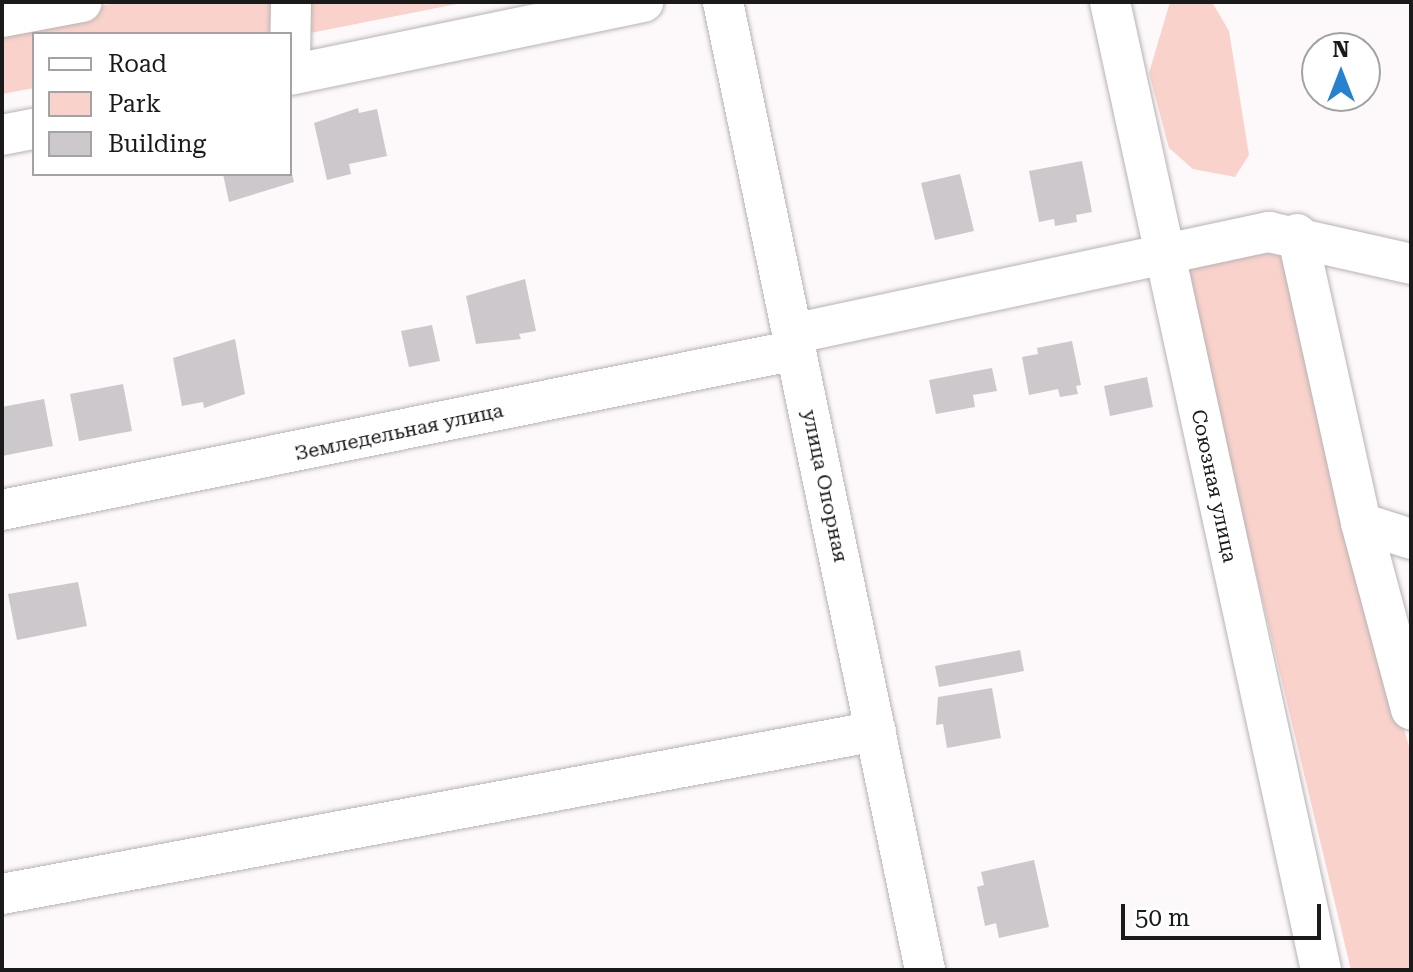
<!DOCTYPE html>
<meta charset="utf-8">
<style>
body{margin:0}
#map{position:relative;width:1413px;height:972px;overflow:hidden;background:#fdf8fa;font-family:"Roboto Serif",serif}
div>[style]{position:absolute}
.green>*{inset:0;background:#f9d2cb}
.building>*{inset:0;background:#ccc8cb}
.roads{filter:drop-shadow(0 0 2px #b8b3b5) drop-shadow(0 0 2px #b8b3b5)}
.minor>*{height:40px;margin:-20px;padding:0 20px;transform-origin:20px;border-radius:20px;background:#fff}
span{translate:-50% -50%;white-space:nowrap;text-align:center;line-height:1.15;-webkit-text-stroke:7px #fff;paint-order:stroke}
.street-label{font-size:20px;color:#1b1a1a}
.frame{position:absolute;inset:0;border:4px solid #1b1a1a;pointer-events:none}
.legend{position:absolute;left:32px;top:32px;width:260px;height:144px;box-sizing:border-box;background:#fff;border:2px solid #a4a3a3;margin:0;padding:10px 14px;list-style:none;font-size:24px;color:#1b1a1a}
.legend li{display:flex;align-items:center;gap:16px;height:40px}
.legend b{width:40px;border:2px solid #a4a3a3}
.north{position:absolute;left:1301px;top:32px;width:80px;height:80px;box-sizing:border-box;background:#fff;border:2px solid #a4a3a3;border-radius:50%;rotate:0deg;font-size:22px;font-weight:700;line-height:32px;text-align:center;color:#1b1a1a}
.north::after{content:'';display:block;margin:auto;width:28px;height:36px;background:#2682cf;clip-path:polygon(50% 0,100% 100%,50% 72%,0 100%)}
.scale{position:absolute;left:1121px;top:904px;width:200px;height:36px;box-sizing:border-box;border:4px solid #1b1a1a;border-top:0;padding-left:10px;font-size:24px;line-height:28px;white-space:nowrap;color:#1b1a1a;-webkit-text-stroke:6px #fff;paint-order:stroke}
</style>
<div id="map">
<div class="green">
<div style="clip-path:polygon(122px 2px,467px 2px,290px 37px,34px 34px,34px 88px,2px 94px,2px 24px)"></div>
<div style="clip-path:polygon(1170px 2px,1212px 2px,1229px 31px,1249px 155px,1235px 177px,1193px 169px,1169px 148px,1149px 73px)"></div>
<div style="clip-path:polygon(1256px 252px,1284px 256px,1353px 555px,1411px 753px,1411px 970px,1351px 970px,1183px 268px)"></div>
</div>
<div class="building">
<div style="clip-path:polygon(358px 108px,359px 113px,377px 109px,387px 156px,349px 164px,351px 174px,327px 180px,314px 123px)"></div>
<div style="clip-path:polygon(1082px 161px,1092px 212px,1076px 215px,1077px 222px,1055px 226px,1054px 219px,1039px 222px,1029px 171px)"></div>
<div style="clip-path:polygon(223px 174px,292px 174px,294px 182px,229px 202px)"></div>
<div style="clip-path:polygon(960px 174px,974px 231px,935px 240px,921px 183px)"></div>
<div style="clip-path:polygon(525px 279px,536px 331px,519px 334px,521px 339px,476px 344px,466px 296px)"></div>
<div style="clip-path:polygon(432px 325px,440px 361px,409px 367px,401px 331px)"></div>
<div style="clip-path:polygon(235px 339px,245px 394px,204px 408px,203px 402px,182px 406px,173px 358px)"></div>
<div style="clip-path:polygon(1072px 341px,1081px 385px,1076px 386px,1078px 394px,1060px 397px,1058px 389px,1029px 395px,1022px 357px,1038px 354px,1037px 348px)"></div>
<div style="clip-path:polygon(992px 368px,997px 391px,973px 395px,975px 407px,936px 414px,929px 380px)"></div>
<div style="clip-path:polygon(1147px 377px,1153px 407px,1110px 416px,1104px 386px)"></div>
<div style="clip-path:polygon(123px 384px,132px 431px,79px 441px,70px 394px)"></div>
<div style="clip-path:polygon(44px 399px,53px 446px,2px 456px,2px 407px)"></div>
<div style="clip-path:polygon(78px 582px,87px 626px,17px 640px,8px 594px)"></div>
<div style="clip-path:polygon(1020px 650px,1024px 671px,939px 687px,935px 666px)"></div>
<div style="clip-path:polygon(992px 688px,1001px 738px,947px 748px,943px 724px,936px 725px,938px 697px)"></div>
<div style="clip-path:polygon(1034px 860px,1049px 927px,999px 938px,996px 923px,985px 926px,977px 887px,984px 885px,981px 872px)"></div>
</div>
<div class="roads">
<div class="minor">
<div style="left:723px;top:2px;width:989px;rotate:78.21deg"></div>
<div style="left:1110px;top:2px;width:991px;rotate:77.7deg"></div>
<div style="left:2px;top:17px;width:81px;rotate:-10.6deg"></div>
<div style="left:290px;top:60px;width:58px;rotate:-89deg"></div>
<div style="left:290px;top:75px;width:361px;rotate:-11.7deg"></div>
<div style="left:2px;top:135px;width:33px;rotate:-11deg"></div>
<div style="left:1297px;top:234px;width:296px;rotate:77.5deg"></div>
<div style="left:1361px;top:523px;width:193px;rotate:75deg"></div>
<div style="left:792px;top:334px;width:488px;rotate:-12.1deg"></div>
<div style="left:1269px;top:232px;width:146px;rotate:12.7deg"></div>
<div style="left:2px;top:510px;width:810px;rotate:-11.39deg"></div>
<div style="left:1361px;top:523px;width:52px;rotate:17.7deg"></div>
<div style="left:2px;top:894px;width:889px;rotate:-10.56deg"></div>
</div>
</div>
<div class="street-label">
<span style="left:399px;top:432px;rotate:-12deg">Земледельная улица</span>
<span style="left:825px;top:486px;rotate:78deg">улица Опорная</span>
<span style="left:1214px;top:486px;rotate:78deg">Союзная улица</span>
</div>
<div class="frame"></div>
<ul class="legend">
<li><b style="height:10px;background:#fff"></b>Road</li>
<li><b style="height:22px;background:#f9d2cb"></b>Park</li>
<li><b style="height:22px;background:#ccc8cb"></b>Building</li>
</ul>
<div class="north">N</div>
<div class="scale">50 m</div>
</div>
